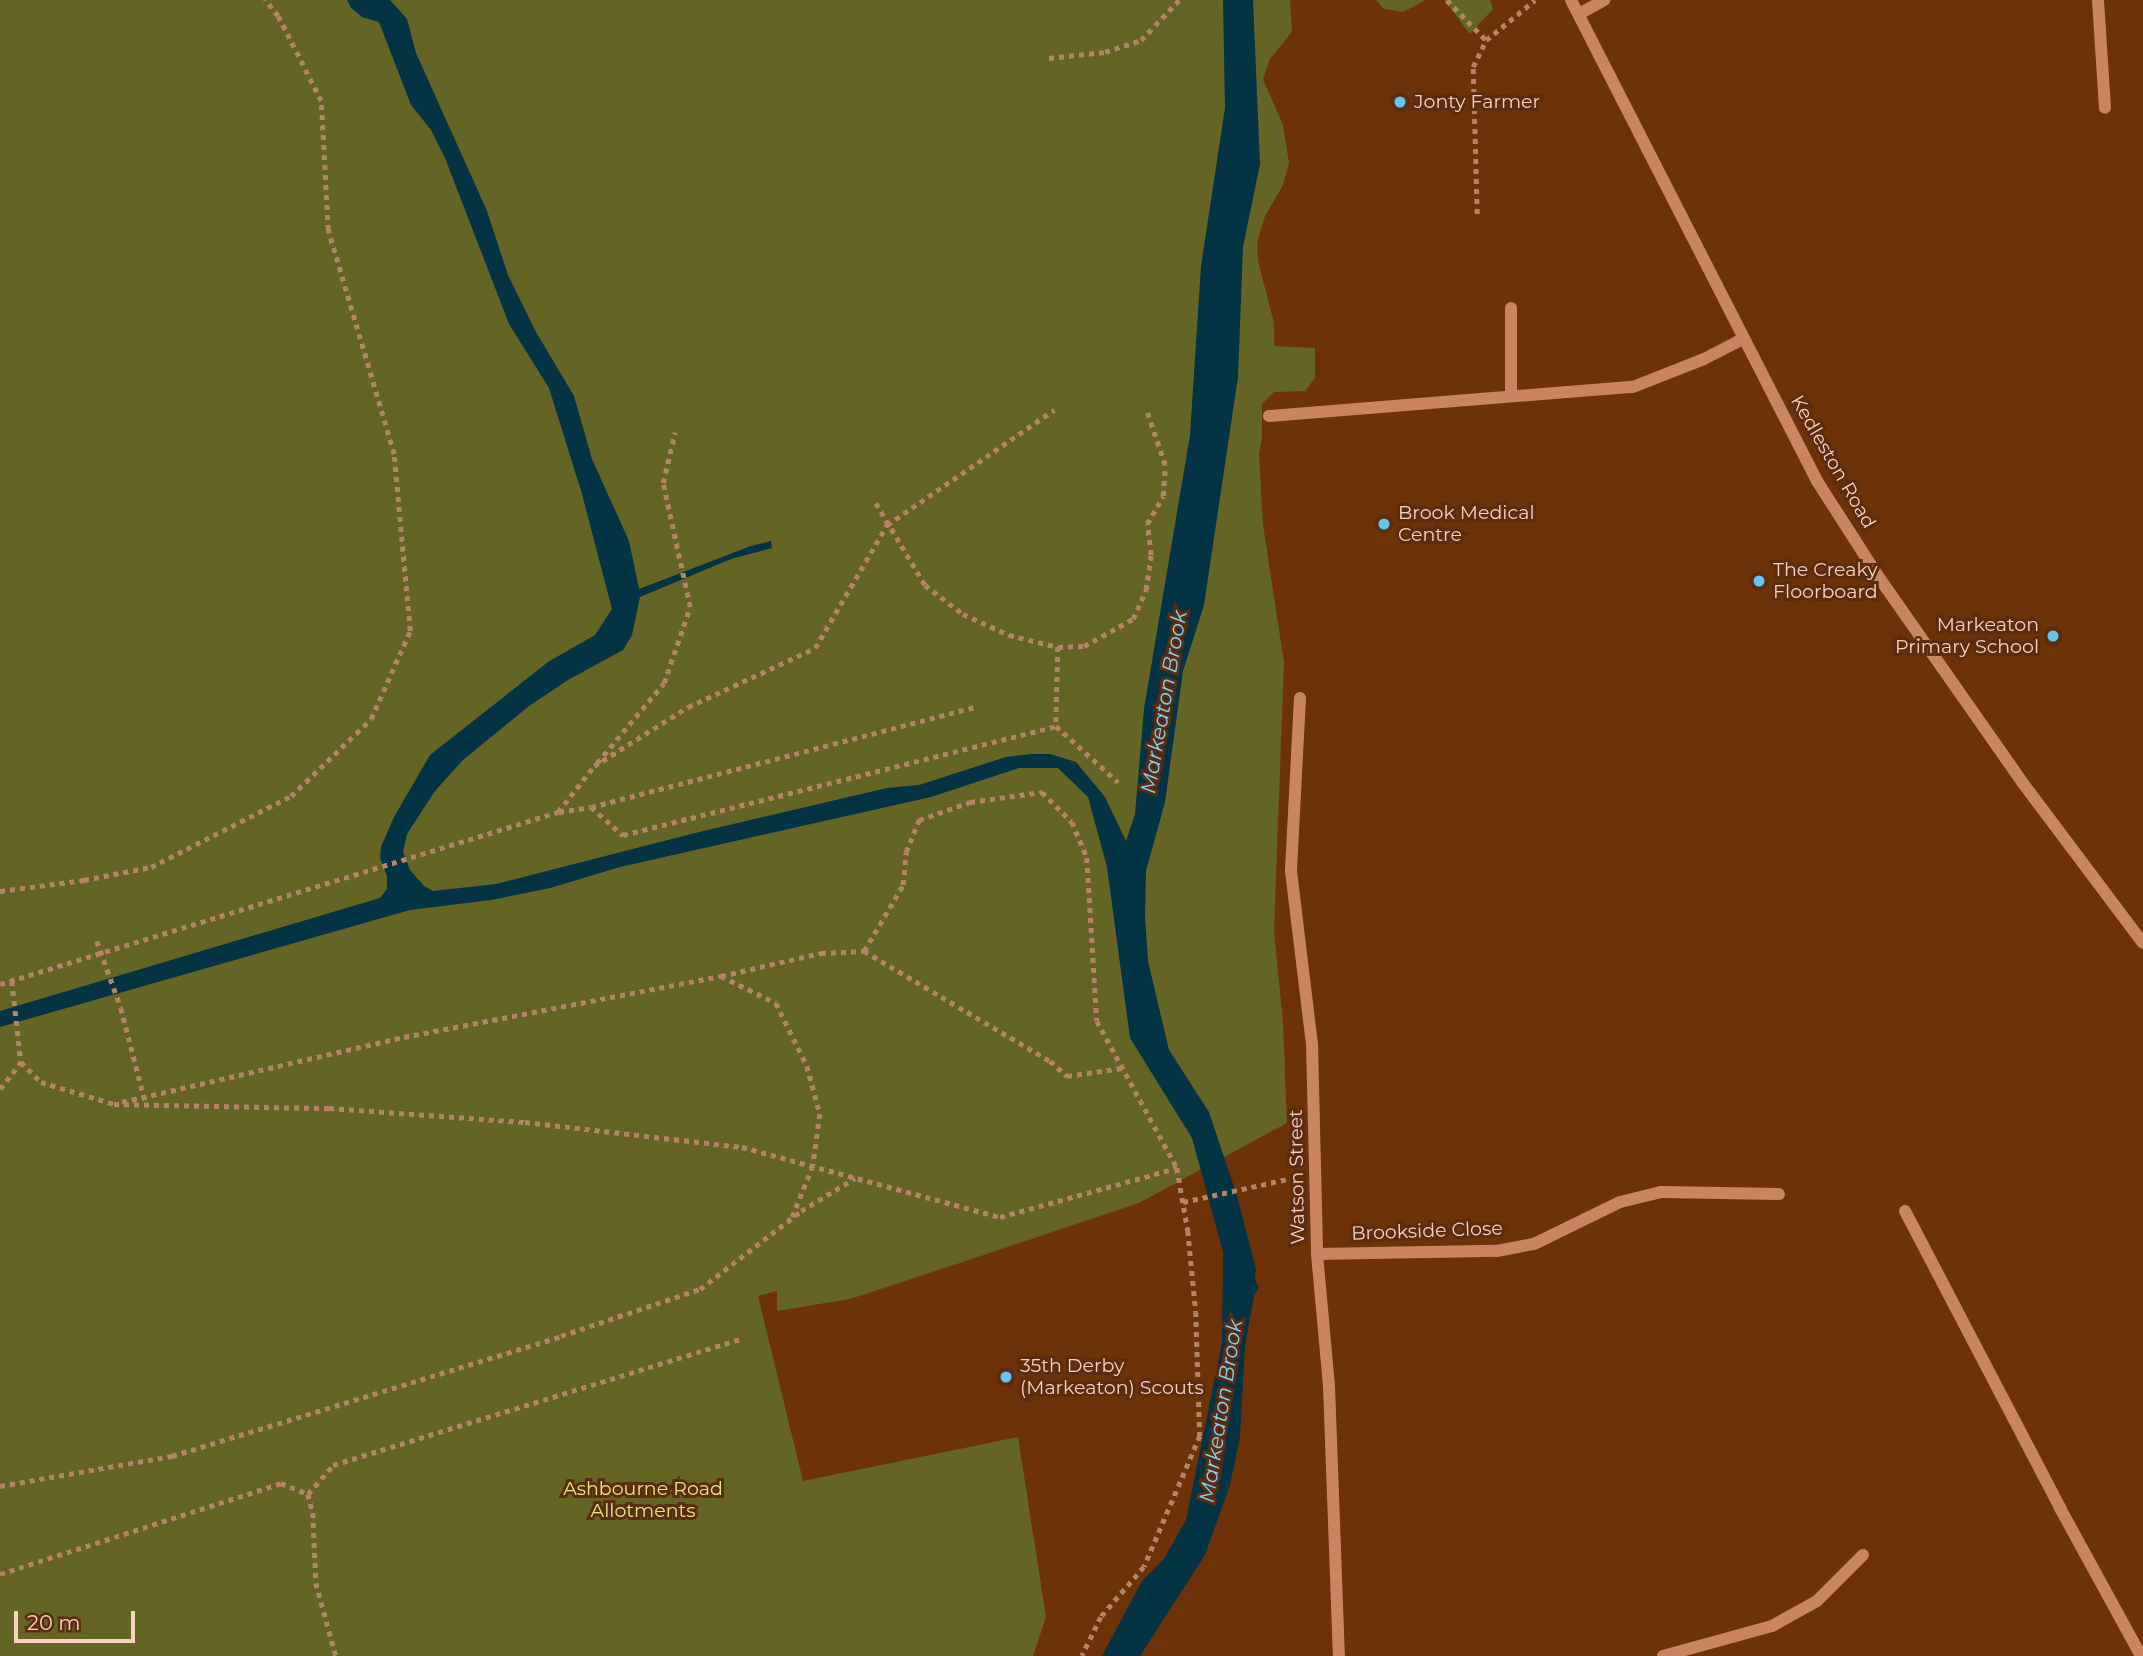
<!DOCTYPE html>
<style>
body{margin:0}
#map{position:relative;width:2143px;height:1656px;overflow:hidden;background:#6e3209;font-family:Montserrat,sans-serif}
div>[style]{position:absolute}
.green>*{inset:0;background:#646425}
.water>*{inset:0;background:#043344}
.path>*{height:4.5px;margin-top:-2.25px;transform-origin:0;background:repeating-linear-gradient(90deg,#b58466 0 5px,transparent 0 10px)}
.minor>*{height:12px;margin:-6px;padding:0 6px;transform-origin:6px;border-radius:6px;background:#c98560}
.dots>*{width:19px;height:19px;translate:-50% -50%;box-sizing:border-box;border:4px solid #5b2c10;border-radius:50%}
span{translate:-50% -50%;white-space:nowrap;text-align:center;line-height:1.15;-webkit-text-stroke:6px #5b2c10;paint-order:stroke}
.poi-label{font-size:19px;color:#f8d2bf}
.left{translate:0 -50%;text-align:left}
.right{translate:-100% -50%;text-align:right}
.street-label{font-size:19px;color:#f8d2bf}
.park-label{font-size:19px;color:#e5e681}
.water-label{font-size:21px;color:#7ed4fa;font-style:italic}
.scale{position:absolute;left:14px;top:1611px;width:121px;height:32px;box-sizing:border-box;border:4px solid #f8d2bf;border-top:0;padding-left:9px;font-size:21px;line-height:24px;white-space:nowrap;color:#f8d2bf;-webkit-text-stroke:5px #5b2c10;paint-order:stroke}
</style>
<div id="map">
<div class="green">
<div style="clip-path:polygon(0 0,1290px 0,1292px 32px,1270px 59px,1263px 79px,1283px 125px,1289px 163px,1283px 185px,1265px 216px,1257px 243px,1258px 261px,1274px 323px,1274px 346px,1315px 348px,1315px 378px,1305px 391px,1274px 392px,1262px 404px,1262px 439px,1259px 454px,1263px 525px,1284px 662px,1274px 931px,1283px 1022px,1287px 1123px,1139px 1203px,966px 1261px,850px 1299px,777px 1311px,777px 1291px,758px 1296px,803px 1481px,1018px 1437px,1046px 1617px,1033px 1656px,0 1656px)"></div>
<div style="clip-path:polygon(1376px 0,1424px 0,1424px 1px,1403px 12px,1384px 9px)"></div>
<div style="clip-path:polygon(1444px 0,1490px 0,1493px 9px,1470px 34px)"></div>
</div>
<div class="water">
<div style="clip-path:polygon(347px 0,390px 0,407px 19px,416px 53px,487px 211px,508px 275px,536px 332px,574px 396px,592px 459px,629px 541px,639px 589px,751px 546px,771px 541px,772px 548px,731px 559px,640px 597px,632px 635px,623px 650px,568px 680px,529px 706px,463px 760px,435px 791px,407px 834px,403px 852px,410px 870px,424px 886px,433px 891px,496px 884px,695px 833px,887px 788px,919px 785px,1006px 757px,1031px 754px,1050px 754px,1076px 762px,1105px 797px,1126px 841px,1135px 814px,1144px 709px,1190px 435px,1201px 266px,1225px 108px,1223px 0,1253px 0,1260px 164px,1243px 247px,1238px 377px,1204px 605px,1183px 671px,1165px 802px,1146px 871px,1145px 917px,1148px 961px,1169px 1050px,1209px 1112px,1237px 1196px,1256px 1269px,1255px 1279px,1259px 1287px,1254px 1296px,1245px 1346px,1240px 1437px,1230px 1485px,1205px 1555px,1140px 1656px,1102px 1656px,1142px 1581px,1164px 1559px,1186px 1520px,1222px 1343px,1223px 1252px,1192px 1138px,1130px 1038px,1107px 867px,1088px 797px,1058px 768px,1019px 768px,931px 797px,620px 867px,550px 888px,491px 900px,410px 910px,0 1027px,0 1011px,380px 898px,387px 889px,387px 876px,380px 858px,381px 847px,394px 817px,430px 755px,548px 662px,595px 635px,612px 609px,582px 494px,549px 388px,509px 324px,445px 158px,431px 130px,411px 105px,379px 22px,362px 17px,351px 8px)"></div>
</div>
<div class="path">
<div style="left:1447px;top:0;width:56px;rotate:45.7deg"></div>
<div style="left:1049px;top:58px;width:56px;rotate:-6.1deg"></div>
<div style="left:1105px;top:52px;width:38px;rotate:-18deg"></div>
<div style="left:1141px;top:40px;width:55px;rotate:-46.5deg"></div>
<div style="left:1477px;top:214px;width:147px;rotate:-91.6deg"></div>
<div style="left:1473px;top:67px;width:30px;rotate:-64deg"></div>
<div style="left:1486px;top:40px;width:63px;rotate:-39.2deg"></div>
<div style="left:876px;top:503px;width:96px;rotate:59.1deg"></div>
<div style="left:925px;top:585px;width:48px;rotate:37.3deg"></div>
<div style="left:963px;top:614px;width:51px;rotate:24.5deg"></div>
<div style="left:1009px;top:635px;width:50px;rotate:13.8deg"></div>
<div style="left:1058px;top:647px;width:79px;rotate:91.5deg"></div>
<div style="left:1056px;top:726px;width:84px;rotate:42.1deg"></div>
<div style="left:1058px;top:647px;width:26px;rotate:-2deg"></div>
<div style="left:1084px;top:646px;width:56px;rotate:-28.9deg"></div>
<div style="left:1133px;top:619px;width:32px;rotate:-66deg"></div>
<div style="left:1146px;top:590px;width:35px;rotate:-82deg"></div>
<div style="left:1151px;top:555px;width:31px;rotate:-97deg"></div>
<div style="left:1147px;top:524px;width:32px;rotate:-60deg"></div>
<div style="left:1163px;top:496px;width:31px;rotate:-86deg"></div>
<div style="left:1165px;top:465px;width:56px;rotate:-108.8deg"></div>
<div style="left:597px;top:763px;width:104px;rotate:-50.1deg"></div>
<div style="left:664px;top:683px;width:80px;rotate:-71.1deg"></div>
<div style="left:690px;top:607px;width:127px;rotate:-102.3deg"></div>
<div style="left:663px;top:483px;width:52px;rotate:-76.8deg"></div>
<div style="left:591px;top:807px;width:43px;rotate:41.2deg"></div>
<div style="left:623px;top:835px;width:447px;rotate:-14.1deg"></div>
<div style="left:559px;top:812px;width:32px;rotate:-9deg"></div>
<div style="left:591px;top:807px;width:398px;rotate:-14.6deg"></div>
<div style="left:0;top:891px;width:85px;rotate:-7.5deg"></div>
<div style="left:84px;top:880px;width:68px;rotate:-11deg"></div>
<div style="left:151px;top:867px;width:157px;rotate:-26.9deg"></div>
<div style="left:291px;top:796px;width:111px;rotate:-43.9deg"></div>
<div style="left:371px;top:719px;width:96px;rotate:-66.1deg"></div>
<div style="left:410px;top:631px;width:178px;rotate:-95.2deg"></div>
<div style="left:394px;top:454px;width:234px;rotate:-106.4deg"></div>
<div style="left:328px;top:230px;width:129px;rotate:-93.1deg"></div>
<div style="left:321px;top:101px;width:95px;rotate:-116.8deg"></div>
<div style="left:278px;top:16px;width:21px;rotate:-129deg"></div>
<div style="left:97px;top:941px;width:71px;rotate:70.3deg"></div>
<div style="left:121px;top:1008px;width:100px;rotate:75.5deg"></div>
<div style="left:864px;top:951px;width:216px;rotate:30.6deg"></div>
<div style="left:1050px;top:1061px;width:23px;rotate:41deg"></div>
<div style="left:1067px;top:1076px;width:56px;rotate:-8.3deg"></div>
<div style="left:721px;top:976px;width:103px;rotate:-13deg"></div>
<div style="left:821px;top:953px;width:43px;rotate:-2.7deg"></div>
<div style="left:864px;top:951px;width:77px;rotate:-59.4deg"></div>
<div style="left:903px;top:885px;width:33px;rotate:-85deg"></div>
<div style="left:906px;top:852px;width:35px;rotate:-68deg"></div>
<div style="left:919px;top:820px;width:54px;rotate:-19.4deg"></div>
<div style="left:970px;top:802px;width:73px;rotate:-7.9deg"></div>
<div style="left:1042px;top:792px;width:42px;rotate:45deg"></div>
<div style="left:1072px;top:822px;width:39px;rotate:67deg"></div>
<div style="left:1087px;top:858px;width:163px;rotate:86.5deg"></div>
<div style="left:1097px;top:1021px;width:167px;rotate:61.4deg"></div>
<div style="left:1177px;top:1168px;width:64px;rotate:80.1deg"></div>
<div style="left:1188px;top:1231px;width:81px;rotate:84.4deg"></div>
<div style="left:1196px;top:1312px;width:124px;rotate:88.2deg"></div>
<div style="left:1200px;top:1436px;width:142px;rotate:113.1deg"></div>
<div style="left:1144px;top:1567px;width:66px;rotate:130.7deg"></div>
<div style="left:1101px;top:1617px;width:43px;rotate:116deg"></div>
<div style="left:12px;top:981px;width:81px;rotate:83.7deg"></div>
<div style="left:21px;top:1062px;width:28px;rotate:45deg"></div>
<div style="left:41px;top:1082px;width:76px;rotate:16.8deg"></div>
<div style="left:114px;top:1104px;width:215px;rotate:1.1deg"></div>
<div style="left:329px;top:1108px;width:196px;rotate:4.1deg"></div>
<div style="left:525px;top:1122px;width:218px;rotate:6.6deg"></div>
<div style="left:742px;top:1147px;width:267px;rotate:15.2deg"></div>
<div style="left:1000px;top:1217px;width:184px;rotate:-15.5deg"></div>
<div style="left:0;top:984px;width:584px;rotate:-17.13deg"></div>
<div style="left:558px;top:812px;width:58px;rotate:-52deg"></div>
<div style="left:594px;top:766px;width:111px;rotate:-32.1deg"></div>
<div style="left:688px;top:707px;width:140px;rotate:-24.9deg"></div>
<div style="left:815px;top:648px;width:143px;rotate:-59.7deg"></div>
<div style="left:887px;top:525px;width:203px;rotate:-34.6deg"></div>
<div style="left:0;top:1089px;width:34px;rotate:-52deg"></div>
<div style="left:122px;top:1102px;width:289px;rotate:-13deg"></div>
<div style="left:404px;top:1037px;width:323px;rotate:-10.9deg"></div>
<div style="left:721px;top:976px;width:61px;rotate:26.1deg"></div>
<div style="left:776px;top:1003px;width:70px;rotate:63.8deg"></div>
<div style="left:807px;top:1066px;width:50px;rotate:74.8deg"></div>
<div style="left:820px;top:1114px;width:52px;rotate:97.7deg"></div>
<div style="left:813px;top:1166px;width:56px;rotate:112deg"></div>
<div style="left:1183px;top:1202px;width:107px;rotate:-12.4deg"></div>
<div style="left:0;top:1486px;width:175px;rotate:-9.9deg"></div>
<div style="left:172px;top:1456px;width:407px;rotate:-17.1deg"></div>
<div style="left:561px;top:1336px;width:147px;rotate:-18.7deg"></div>
<div style="left:700px;top:1289px;width:128px;rotate:-37.7deg"></div>
<div style="left:801px;top:1211px;width:63px;rotate:-31.4deg"></div>
<div style="left:308px;top:1494px;width:38px;rotate:-49deg"></div>
<div style="left:333px;top:1465px;width:425px;rotate:-17.2deg"></div>
<div style="left:308px;top:1494px;width:20px;rotate:75deg"></div>
<div style="left:313px;top:1513px;width:70px;rotate:87.5deg"></div>
<div style="left:316px;top:1583px;width:76px;rotate:74.7deg"></div>
<div style="left:0;top:1574px;width:295px;rotate:-17.9deg"></div>
<div style="left:281px;top:1483px;width:29px;rotate:22deg"></div>
</div>
<div class="minor">
<div style="left:1571px;top:0;width:540px;rotate:62.91deg"></div>
<div style="left:1817px;top:481px;width:117px;rotate:57.3deg"></div>
<div style="left:1880px;top:579px;width:248px;rotate:55deg"></div>
<div style="left:2022px;top:782px;width:201px;rotate:53.1deg"></div>
<div style="left:2098px;top:0;width:108px;rotate:86.3deg"></div>
<div style="left:1579px;top:14px;width:29px;rotate:-29deg"></div>
<div style="left:1511px;top:396px;width:88px;rotate:-90deg"></div>
<div style="left:1269px;top:416px;width:365px;rotate:-4.6deg"></div>
<div style="left:1633px;top:387px;width:76px;rotate:-21.5deg"></div>
<div style="left:1704px;top:359px;width:44px;rotate:-27.1deg"></div>
<div style="left:1300px;top:698px;width:173px;rotate:93deg"></div>
<div style="left:1291px;top:871px;width:174px;rotate:83.1deg"></div>
<div style="left:1312px;top:1044px;width:210px;rotate:88.6deg"></div>
<div style="left:1317px;top:1254px;width:133px;rotate:84.8deg"></div>
<div style="left:1329px;top:1386px;width:270px;rotate:87.9deg"></div>
<div style="left:1905px;top:1211px;width:335px;rotate:62.4deg"></div>
<div style="left:2060px;top:1508px;width:169px;rotate:61.3deg"></div>
<div style="left:1317px;top:1254px;width:180px;rotate:-1deg"></div>
<div style="left:1497px;top:1251px;width:38px;rotate:-11deg"></div>
<div style="left:1534px;top:1244px;width:96px;rotate:-26deg"></div>
<div style="left:1620px;top:1202px;width:42px;rotate:-13.7deg"></div>
<div style="left:1661px;top:1192px;width:118px;rotate:1deg"></div>
<div style="left:1663px;top:1656px;width:113px;rotate:-15.4deg"></div>
<div style="left:1772px;top:1626px;width:51px;rotate:-29.1deg"></div>
<div style="left:1817px;top:1601px;width:65px;rotate:-45deg"></div>
</div>
<div class="dots">
<div style="left:1400px;top:102px;background:#65c5ee"></div>
<div style="left:1384px;top:524px;background:#65c5ee"></div>
<div style="left:1759px;top:581px;background:#65c5ee"></div>
<div style="left:2053px;top:636px;background:#65c5ee"></div>
<div style="left:1006px;top:1377px;background:#65c5ee"></div>
</div>
<div class="poi-label">
<span class="left" style="left:1414px;top:102px">Jonty Farmer</span>
<span class="left" style="left:1398px;top:524px">Brook Medical<br>Centre</span>
<span class="left" style="left:1773px;top:581px">The Creaky<br>Floorboard</span>
<span class="right" style="left:2039px;top:636px">Markeaton<br>Primary School</span>
<span class="left" style="left:1020px;top:1377px">35th Derby<br>(Markeaton) Scouts</span>
</div>
<div class="street-label">
<span style="left:1833px;top:462px;rotate:60deg">Kedleston Road</span>
<span style="left:1297px;top:1177px;rotate:-91deg">Watson Street</span>
<span style="left:1427px;top:1231px;rotate:-2deg">Brookside Close</span>
</div>
<div class="park-label">
<span style="left:643px;top:1500px">Ashbourne Road<br>Allotments</span>
</div>
<div class="water-label">
<span style="left:1164px;top:702px;rotate:-80deg">Markeaton Brook</span>
<span style="left:1221px;top:1411px;rotate:-81deg">Markeaton Brook</span>
</div>
<div class="scale">20 m</div>
</div>
